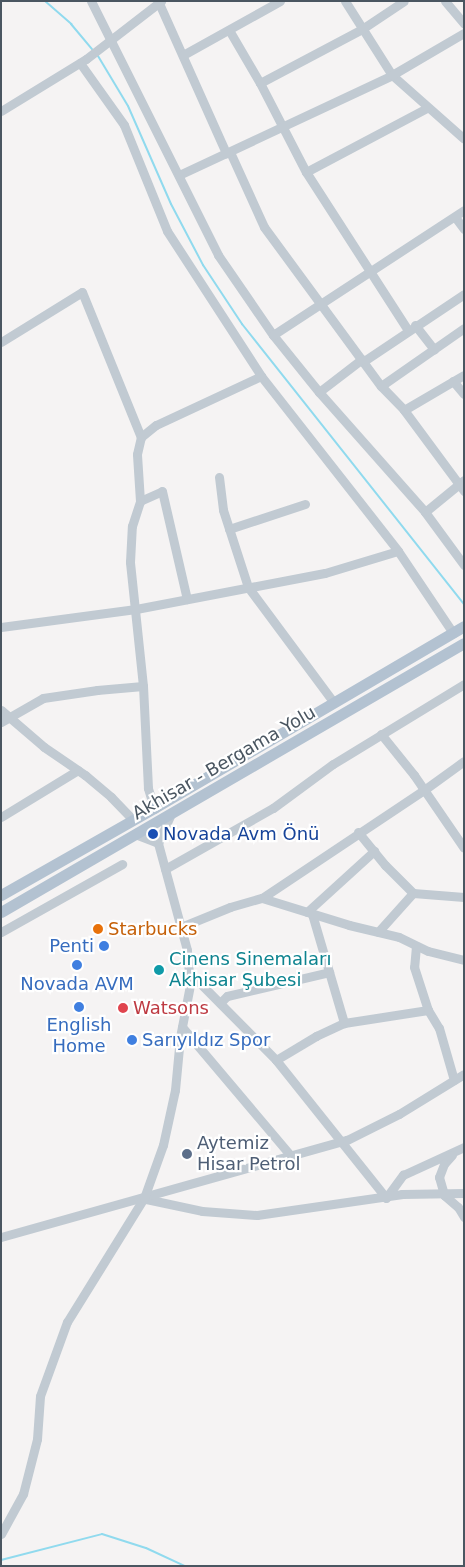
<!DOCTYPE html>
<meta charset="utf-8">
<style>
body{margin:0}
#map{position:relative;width:465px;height:1567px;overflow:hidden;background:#f5f3f3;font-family:"DejaVu Sans",sans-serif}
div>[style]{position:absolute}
.stream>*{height:2px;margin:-1px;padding:0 1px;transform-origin:1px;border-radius:1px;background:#90daee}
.minor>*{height:9px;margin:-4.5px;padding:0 4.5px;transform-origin:4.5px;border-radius:4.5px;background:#c1cad2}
.major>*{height:11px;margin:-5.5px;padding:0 5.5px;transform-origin:5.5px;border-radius:5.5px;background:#b3c2d1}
.dots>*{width:14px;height:14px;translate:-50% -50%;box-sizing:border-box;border:2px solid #fff;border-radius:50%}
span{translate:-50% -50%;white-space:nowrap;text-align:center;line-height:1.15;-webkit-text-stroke:4.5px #fff;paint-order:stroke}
.street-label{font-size:18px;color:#4a5661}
.transit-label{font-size:18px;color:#164399}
.left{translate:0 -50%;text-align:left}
.food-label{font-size:18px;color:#c56008}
.shop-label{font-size:18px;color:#366cbe}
.right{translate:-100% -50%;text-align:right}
.culture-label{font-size:18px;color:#0d838f}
.health-label{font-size:18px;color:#be3a42}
.service-label{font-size:18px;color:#4e5e75}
.frame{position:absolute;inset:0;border:2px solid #4a5661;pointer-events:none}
</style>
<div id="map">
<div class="stream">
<div style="left:45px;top:1px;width:35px;rotate:41deg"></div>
<div style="left:71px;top:24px;width:33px;rotate:50deg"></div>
<div style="left:98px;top:56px;width:58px;rotate:59deg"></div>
<div style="left:128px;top:106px;width:107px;rotate:66.3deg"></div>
<div style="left:171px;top:204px;width:69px;rotate:62.3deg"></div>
<div style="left:203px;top:265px;width:71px;rotate:56.5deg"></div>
<div style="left:242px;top:324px;width:357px;rotate:51.6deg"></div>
<div style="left:1px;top:1560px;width:104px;rotate:-14.4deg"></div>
<div style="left:102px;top:1534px;width:46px;rotate:17.7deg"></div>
<div style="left:146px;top:1548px;width:43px;rotate:24.8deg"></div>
</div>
<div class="minor">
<div style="left:91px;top:1px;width:284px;rotate:63.4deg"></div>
<div style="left:218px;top:255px;width:97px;rotate:55.5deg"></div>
<div style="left:273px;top:335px;width:73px;rotate:51.1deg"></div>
<div style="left:319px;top:392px;width:160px;rotate:48.5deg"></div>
<div style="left:425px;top:512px;width:66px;rotate:53.7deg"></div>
<div style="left:158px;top:1px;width:167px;rotate:65.9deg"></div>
<div style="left:345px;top:1px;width:88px;rotate:57.6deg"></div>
<div style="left:392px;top:75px;width:96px;rotate:41.6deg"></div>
<div style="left:445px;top:1px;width:30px;rotate:50deg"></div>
<div style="left:229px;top:30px;width:61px;rotate:59.7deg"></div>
<div style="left:260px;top:83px;width:100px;rotate:62.7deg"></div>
<div style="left:306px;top:172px;width:188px;rotate:57.2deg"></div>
<div style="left:183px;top:55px;width:111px;rotate:-29.1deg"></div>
<div style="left:80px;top:63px;width:76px;rotate:54.6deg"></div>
<div style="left:124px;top:125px;width:114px;rotate:67.9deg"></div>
<div style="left:167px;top:231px;width:173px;rotate:57deg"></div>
<div style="left:261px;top:376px;width:222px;rotate:51.9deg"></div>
<div style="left:398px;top:551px;width:99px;rotate:56.1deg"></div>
<div style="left:260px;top:83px;width:115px;rotate:-27.9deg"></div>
<div style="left:362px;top:29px;width:50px;rotate:-33.7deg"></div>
<div style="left:1px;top:111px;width:100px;rotate:-31.5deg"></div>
<div style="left:86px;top:59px;width:95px;rotate:-37.7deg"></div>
<div style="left:230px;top:152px;width:82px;rotate:65.6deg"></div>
<div style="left:264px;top:227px;width:197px;rotate:53.7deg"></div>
<div style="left:381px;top:386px;width:33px;rotate:46deg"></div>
<div style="left:404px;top:410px;width:101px;rotate:53.5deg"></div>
<div style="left:306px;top:172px;width:137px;rotate:-27.9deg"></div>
<div style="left:179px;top:175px;width:235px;rotate:-25.1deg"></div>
<div style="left:392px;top:75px;width:83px;rotate:-30.3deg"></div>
<div style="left:455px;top:217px;width:15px;rotate:53deg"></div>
<div style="left:415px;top:325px;width:31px;rotate:52deg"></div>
<div style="left:273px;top:335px;width:228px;rotate:-33.2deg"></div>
<div style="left:1px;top:342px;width:95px;rotate:-31.7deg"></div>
<div style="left:82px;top:292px;width:157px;rotate:67.9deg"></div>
<div style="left:364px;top:361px;width:120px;rotate:-33.8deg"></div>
<div style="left:453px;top:381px;width:17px;rotate:50deg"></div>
<div style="left:381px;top:386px;width:101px;rotate:-34.9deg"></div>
<div style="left:319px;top:392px;width:54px;rotate:-37.5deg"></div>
<div style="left:404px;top:410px;width:69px;rotate:-30.3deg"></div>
<div style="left:219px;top:477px;width:33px;rotate:83deg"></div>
<div style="left:223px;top:510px;width:81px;rotate:72deg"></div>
<div style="left:248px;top:587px;width:144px;rotate:53.4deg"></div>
<div style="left:140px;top:501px;width:24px;rotate:-24deg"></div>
<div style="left:162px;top:491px;width:111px;rotate:77deg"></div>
<div style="left:425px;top:512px;width:50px;rotate:-39.4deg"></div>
<div style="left:229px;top:529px;width:80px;rotate:-18.2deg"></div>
<div style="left:1px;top:627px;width:136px;rotate:-7.6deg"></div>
<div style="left:136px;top:609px;width:192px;rotate:-10.8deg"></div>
<div style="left:325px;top:573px;width:76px;rotate:-16.8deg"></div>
<div style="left:1px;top:710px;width:57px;rotate:40.7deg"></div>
<div style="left:44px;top:747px;width:50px;rotate:34.3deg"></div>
<div style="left:85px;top:775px;width:34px;rotate:40deg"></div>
<div style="left:111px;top:797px;width:30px;rotate:46deg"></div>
<div style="left:1px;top:722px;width:48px;rotate:-29.7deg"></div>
<div style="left:43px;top:698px;width:55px;rotate:-8.4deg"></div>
<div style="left:97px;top:690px;width:46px;rotate:-5deg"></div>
<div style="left:381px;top:734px;width:53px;rotate:51.2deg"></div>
<div style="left:414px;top:775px;width:88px;rotate:55.6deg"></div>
<div style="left:154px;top:808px;width:21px;rotate:-107deg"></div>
<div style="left:148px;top:788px;width:102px;rotate:-92.8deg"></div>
<div style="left:143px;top:686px;width:125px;rotate:-96deg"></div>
<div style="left:130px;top:562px;width:36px;rotate:-87deg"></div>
<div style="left:132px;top:526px;width:26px;rotate:-72deg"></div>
<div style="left:140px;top:501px;width:47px;rotate:-93.7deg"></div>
<div style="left:137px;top:454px;width:17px;rotate:-77deg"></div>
<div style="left:141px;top:437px;width:19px;rotate:-39deg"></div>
<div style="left:156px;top:425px;width:116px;rotate:-25deg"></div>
<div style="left:1px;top:817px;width:90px;rotate:-31.4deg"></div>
<div style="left:358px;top:832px;width:43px;rotate:50.7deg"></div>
<div style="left:385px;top:865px;width:40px;rotate:45deg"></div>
<div style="left:413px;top:893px;width:51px;rotate:4.5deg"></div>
<div style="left:135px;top:834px;width:25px;rotate:21deg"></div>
<div style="left:165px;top:869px;width:124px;rotate:-29.5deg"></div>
<div style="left:273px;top:808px;width:74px;rotate:-36.3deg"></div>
<div style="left:333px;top:764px;width:153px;rotate:-31.4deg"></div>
<div style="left:262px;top:898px;width:195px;rotate:-33.7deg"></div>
<div style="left:424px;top:790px;width:49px;rotate:-35.9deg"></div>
<div style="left:307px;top:912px;width:91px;rotate:-42.3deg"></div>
<div style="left:312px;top:914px;width:114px;rotate:73.6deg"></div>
<div style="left:181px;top:927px;width:53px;rotate:-22.2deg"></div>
<div style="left:230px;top:907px;width:33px;rotate:-16deg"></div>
<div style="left:262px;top:898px;width:91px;rotate:17.2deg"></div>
<div style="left:349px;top:925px;width:51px;rotate:13.5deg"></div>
<div style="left:399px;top:937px;width:32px;rotate:26deg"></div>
<div style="left:428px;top:951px;width:37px;rotate:14deg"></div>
<div style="left:1px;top:932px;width:139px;rotate:-29.3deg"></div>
<div style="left:378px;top:932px;width:52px;rotate:-48.1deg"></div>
<div style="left:416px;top:946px;width:21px;rotate:95deg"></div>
<div style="left:414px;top:967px;width:45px;rotate:72deg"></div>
<div style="left:189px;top:972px;width:124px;rotate:45.3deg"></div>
<div style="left:276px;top:1060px;width:176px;rotate:51.4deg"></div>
<div style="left:386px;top:1198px;width:29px;rotate:-54deg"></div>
<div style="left:403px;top:1175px;width:67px;rotate:-24.7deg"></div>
<div style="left:220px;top:1003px;width:10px;rotate:-45deg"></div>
<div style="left:227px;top:996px;width:105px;rotate:-13.2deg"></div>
<div style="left:182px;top:1027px;width:169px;rotate:49.8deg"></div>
<div style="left:276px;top:1060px;width:47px;rotate:-31deg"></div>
<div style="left:316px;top:1036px;width:31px;rotate:-25deg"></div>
<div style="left:344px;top:1023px;width:85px;rotate:-8.8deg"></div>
<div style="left:428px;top:1010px;width:21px;rotate:59deg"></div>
<div style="left:439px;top:1028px;width:54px;rotate:73.9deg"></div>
<div style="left:452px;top:1155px;width:12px;rotate:132deg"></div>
<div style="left:444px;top:1164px;width:14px;rotate:111deg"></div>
<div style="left:439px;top:1177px;width:19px;rotate:74deg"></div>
<div style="left:444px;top:1195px;width:18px;rotate:41deg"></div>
<div style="left:458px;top:1207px;width:12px;rotate:59deg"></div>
<div style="left:146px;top:1199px;width:57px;rotate:12.1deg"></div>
<div style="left:202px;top:1211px;width:55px;rotate:4.2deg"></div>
<div style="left:257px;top:1215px;width:147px;rotate:-8.2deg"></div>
<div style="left:402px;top:1194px;width:62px;rotate:-0.9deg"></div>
<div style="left:1px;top:1237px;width:359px;rotate:-15.7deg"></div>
<div style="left:347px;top:1140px;width:58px;rotate:-26.6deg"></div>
<div style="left:399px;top:1114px;width:76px;rotate:-31.6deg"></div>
<div style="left:1px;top:1534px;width:46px;rotate:-61.2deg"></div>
<div style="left:23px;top:1494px;width:57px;rotate:-75.7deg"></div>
<div style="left:37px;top:1439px;width:43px;rotate:-86deg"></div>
<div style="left:40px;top:1396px;width:79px;rotate:-70deg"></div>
<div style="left:67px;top:1322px;width:146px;rotate:-58.2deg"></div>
<div style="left:144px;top:1198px;width:56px;rotate:-70.3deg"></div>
<div style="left:163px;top:1145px;width:56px;rotate:-77.7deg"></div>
<div style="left:175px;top:1090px;width:53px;rotate:-84.6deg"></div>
<div style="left:180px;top:1037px;width:53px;rotate:-79.1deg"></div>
<div style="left:190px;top:985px;width:35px;rotate:-95deg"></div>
<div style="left:187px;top:950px;width:111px;rotate:-105.2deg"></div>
<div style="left:158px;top:843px;width:32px;rotate:-66deg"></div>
</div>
<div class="major">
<div style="left:1px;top:895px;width:176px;rotate:-29.6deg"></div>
<div style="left:154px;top:808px;width:359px;rotate:-30.4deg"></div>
<div style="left:1px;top:912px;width:535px;rotate:-30.16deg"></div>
</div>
<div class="dots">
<div style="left:153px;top:834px;background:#1a4fb4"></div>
<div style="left:98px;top:929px;background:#e8710a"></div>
<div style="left:104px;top:946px;background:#3f7fe0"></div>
<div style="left:77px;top:965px;background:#3f7fe0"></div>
<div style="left:159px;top:970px;background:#0f9aa8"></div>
<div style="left:79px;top:1007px;background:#3f7fe0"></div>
<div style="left:123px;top:1008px;background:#e0444e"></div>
<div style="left:132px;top:1040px;background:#3f7fe0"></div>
<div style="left:187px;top:1154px;background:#5c6f8a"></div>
</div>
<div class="street-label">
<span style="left:224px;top:763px;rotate:-30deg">Akhisar - Bergama Yolu</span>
</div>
<div class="transit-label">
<span class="left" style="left:163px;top:834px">Novada Avm Önü</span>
</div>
<div class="food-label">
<span class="left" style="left:108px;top:929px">Starbucks</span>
</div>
<div class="shop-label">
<span class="right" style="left:94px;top:946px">Penti</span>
<span style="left:77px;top:984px">Novada AVM</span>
<span style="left:79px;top:1036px">English<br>Home</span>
<span class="left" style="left:142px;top:1040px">Sarıyıldız Spor</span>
</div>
<div class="culture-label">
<span class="left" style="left:169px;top:970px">Cinens Sinemaları<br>Akhisar Şubesi</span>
</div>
<div class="health-label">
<span class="left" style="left:133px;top:1008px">Watsons</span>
</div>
<div class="service-label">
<span class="left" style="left:197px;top:1154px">Aytemiz<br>Hisar Petrol</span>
</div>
<div class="frame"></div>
</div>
